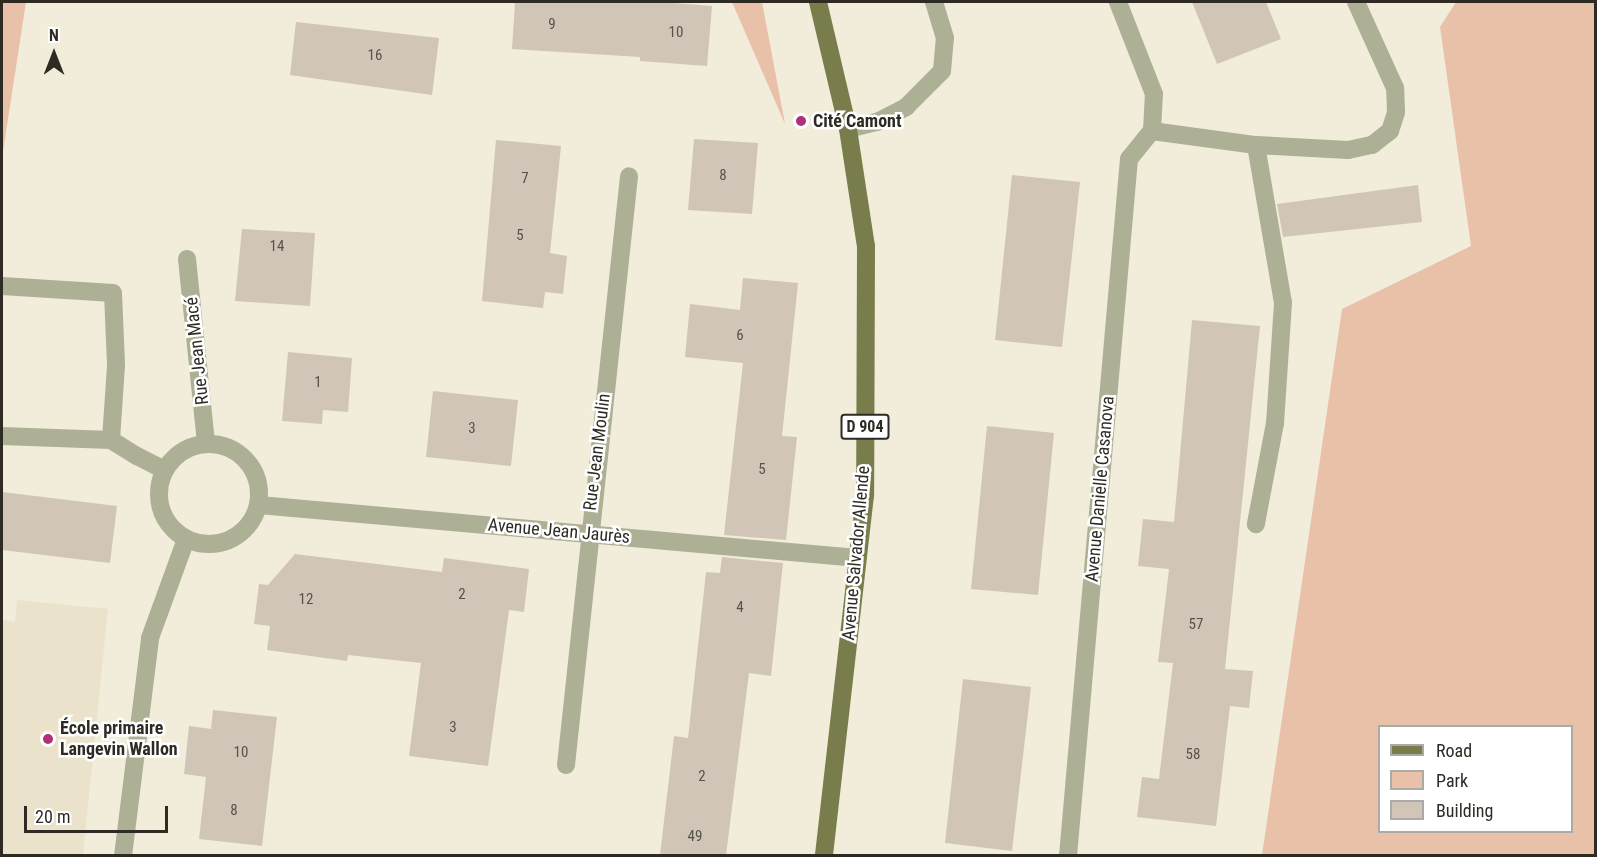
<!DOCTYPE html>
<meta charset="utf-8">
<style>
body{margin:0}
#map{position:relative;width:1597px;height:857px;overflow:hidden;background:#f2ecdb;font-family:"Roboto Condensed",sans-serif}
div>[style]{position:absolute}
.built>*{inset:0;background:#eae2ca}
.green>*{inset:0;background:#e9c0a8}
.building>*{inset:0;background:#d1c5b7}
.service>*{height:18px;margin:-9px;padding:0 9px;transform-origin:9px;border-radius:9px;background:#adb095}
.minor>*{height:18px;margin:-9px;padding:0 9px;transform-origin:9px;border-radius:9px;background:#adb095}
.minor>.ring{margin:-9px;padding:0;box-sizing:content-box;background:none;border:18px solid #adb095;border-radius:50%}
.primary>*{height:18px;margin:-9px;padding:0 9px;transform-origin:9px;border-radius:9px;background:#797c4b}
.dots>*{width:16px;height:16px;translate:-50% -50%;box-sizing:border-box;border:3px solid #fff;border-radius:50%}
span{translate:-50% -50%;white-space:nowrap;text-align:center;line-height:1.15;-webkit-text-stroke:5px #fff;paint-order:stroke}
.number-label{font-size:15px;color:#565249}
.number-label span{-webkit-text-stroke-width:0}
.shield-label span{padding:2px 4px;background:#fff;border:2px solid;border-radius:4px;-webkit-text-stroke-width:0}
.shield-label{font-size:16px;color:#2d2b24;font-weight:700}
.poi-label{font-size:18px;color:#2d2b24;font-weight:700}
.left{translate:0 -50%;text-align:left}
.street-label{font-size:18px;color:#2d2b24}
.frame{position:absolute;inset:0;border:3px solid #2d2b24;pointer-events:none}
.legend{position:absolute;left:1378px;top:725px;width:195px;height:108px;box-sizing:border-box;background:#fff;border:2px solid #abaaa7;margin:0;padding:8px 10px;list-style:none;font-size:18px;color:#2d2b24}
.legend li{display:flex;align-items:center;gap:12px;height:30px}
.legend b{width:30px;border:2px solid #abaaa7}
.north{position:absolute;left:24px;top:24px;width:60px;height:60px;-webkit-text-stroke:4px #fff;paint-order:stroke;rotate:0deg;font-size:16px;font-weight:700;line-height:24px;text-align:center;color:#2d2b24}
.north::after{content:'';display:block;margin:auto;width:21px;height:27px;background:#2d2b24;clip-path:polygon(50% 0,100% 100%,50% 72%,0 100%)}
.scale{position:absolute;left:24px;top:806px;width:144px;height:27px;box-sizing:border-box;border:3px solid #2d2b24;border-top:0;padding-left:8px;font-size:18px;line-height:21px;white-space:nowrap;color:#2d2b24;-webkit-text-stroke:4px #fff;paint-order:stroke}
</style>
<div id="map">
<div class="built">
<div style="clip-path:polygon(17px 600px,108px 609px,83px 855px,2px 855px,2px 620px,15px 622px)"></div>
</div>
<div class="green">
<div style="clip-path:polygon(2px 2px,26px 2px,2px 158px)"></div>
<div style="clip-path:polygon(732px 2px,762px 2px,785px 124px)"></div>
<div style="clip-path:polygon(evenodd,1456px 2px,1595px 2px,1595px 855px,1262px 855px,1342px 309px,1471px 246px,1440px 27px,1456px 2px,1380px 726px,1572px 726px,1572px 832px,1380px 832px,1380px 726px)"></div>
</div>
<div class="building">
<div style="clip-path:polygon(515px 2px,661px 2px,712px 6px,707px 66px,640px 61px,640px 57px,512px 49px)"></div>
<div style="clip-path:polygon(1192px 2px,1266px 2px,1281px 39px,1217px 64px)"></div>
<div style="clip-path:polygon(296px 22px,439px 38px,432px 95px,290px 75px)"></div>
<div style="clip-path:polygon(694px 139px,758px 143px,752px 214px,688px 210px)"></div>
<div style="clip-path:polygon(496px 140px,561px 146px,550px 253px,567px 256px,563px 294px,545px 292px,543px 308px,482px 301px)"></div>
<div style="clip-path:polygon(1012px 175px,1080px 182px,1062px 347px,995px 340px)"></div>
<div style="clip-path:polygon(1418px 185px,1422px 222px,1283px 237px,1277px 204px)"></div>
<div style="clip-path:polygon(242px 229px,315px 233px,310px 306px,235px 301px)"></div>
<div style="clip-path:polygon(743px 278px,798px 283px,782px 436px,797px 437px,786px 540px,724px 535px,743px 363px,685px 357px,690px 304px,740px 310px)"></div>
<div style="clip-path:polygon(1192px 320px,1260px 326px,1225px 669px,1253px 671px,1249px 708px,1230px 706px,1216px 826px,1137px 817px,1142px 777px,1159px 779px,1173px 663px,1158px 662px,1169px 569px,1138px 566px,1143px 519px,1174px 522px)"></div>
<div style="clip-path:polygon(288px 352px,352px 358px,348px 412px,323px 410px,322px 424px,282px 421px)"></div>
<div style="clip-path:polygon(433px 391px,518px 400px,511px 466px,426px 457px)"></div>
<div style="clip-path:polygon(987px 426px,1054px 433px,1038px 595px,971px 589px)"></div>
<div style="clip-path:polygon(2px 492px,117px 506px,110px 563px,2px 550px)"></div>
<div style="clip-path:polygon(295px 554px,442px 572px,444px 558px,529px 569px,524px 612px,509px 610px,488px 766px,409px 756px,421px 663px,348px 655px,347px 661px,267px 650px,270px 626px,254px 624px,259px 584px,268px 585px)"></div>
<div style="clip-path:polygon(722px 557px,783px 563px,771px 676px,749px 673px,726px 855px,660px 855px,674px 736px,688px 738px,706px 572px,720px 573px)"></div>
<div style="clip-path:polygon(963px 679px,1031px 687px,1012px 851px,945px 843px)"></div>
<div style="clip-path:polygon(213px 710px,277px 717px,262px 846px,199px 839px,206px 777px,184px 774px,189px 726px,211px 729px)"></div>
</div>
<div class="service">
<div style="left:2px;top:286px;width:111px;rotate:3.6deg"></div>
<div style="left:113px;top:293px;width:73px;rotate:87.6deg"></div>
<div style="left:116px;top:366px;width:74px;rotate:93.9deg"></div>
<div style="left:2px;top:436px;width:109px;rotate:2.1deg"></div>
<div style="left:111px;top:440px;width:31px;rotate:32deg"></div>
</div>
<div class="minor">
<div style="left:848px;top:129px;width:30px;rotate:-14deg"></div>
<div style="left:877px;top:122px;width:33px;rotate:-27deg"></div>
<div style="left:906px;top:107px;width:51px;rotate:-45deg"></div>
<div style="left:942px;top:71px;width:33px;rotate:-85deg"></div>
<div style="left:945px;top:38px;width:38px;rotate:-107deg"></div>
<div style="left:1152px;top:131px;width:105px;rotate:7.7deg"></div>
<div style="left:1256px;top:145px;width:92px;rotate:3.1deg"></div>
<div style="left:1348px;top:150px;width:25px;rotate:-12deg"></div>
<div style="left:1372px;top:145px;width:23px;rotate:-38deg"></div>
<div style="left:1390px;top:131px;width:20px;rotate:-72deg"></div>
<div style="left:1396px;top:112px;width:24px;rotate:-92deg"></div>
<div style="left:1395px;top:88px;width:94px;rotate:-114.4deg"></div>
<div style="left:1256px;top:145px;width:160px;rotate:80.3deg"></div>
<div style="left:1283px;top:303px;width:120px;rotate:93.8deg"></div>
<div style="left:1275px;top:423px;width:103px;rotate:100.7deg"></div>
<div style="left:187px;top:259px;width:185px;rotate:84.1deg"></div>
<div class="ring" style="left:159px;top:444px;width:82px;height:82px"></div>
<div style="left:137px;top:456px;width:30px;rotate:27deg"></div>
<div style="left:259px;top:505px;width:601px;rotate:5.06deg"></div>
<div style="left:566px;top:765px;width:592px;rotate:-83.89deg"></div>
<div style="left:123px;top:856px;width:220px;rotate:-82.9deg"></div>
<div style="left:150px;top:638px;width:105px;rotate:-70deg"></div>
<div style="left:1068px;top:856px;width:700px;rotate:-85deg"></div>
<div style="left:1129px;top:159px;width:36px;rotate:-51deg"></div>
<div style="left:1152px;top:131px;width:37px;rotate:-87deg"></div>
<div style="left:1154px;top:94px;width:99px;rotate:-111.4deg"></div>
</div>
<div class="primary">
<div style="left:818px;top:2px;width:130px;rotate:76.7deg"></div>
<div style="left:848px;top:129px;width:118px;rotate:81.3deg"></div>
<div style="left:866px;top:246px;width:249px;rotate:90.2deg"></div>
<div style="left:865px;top:495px;width:363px;rotate:96.5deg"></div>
</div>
<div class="dots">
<div style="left:801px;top:121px;background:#b12f79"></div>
<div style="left:48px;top:739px;background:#b12f79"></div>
</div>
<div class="number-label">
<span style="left:552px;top:25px">9</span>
<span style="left:676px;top:33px">10</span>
<span style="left:375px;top:56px">16</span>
<span style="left:723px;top:176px">8</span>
<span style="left:525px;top:179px">7</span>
<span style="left:520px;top:236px">5</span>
<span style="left:277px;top:247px">14</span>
<span style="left:740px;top:336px">6</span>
<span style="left:318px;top:383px">1</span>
<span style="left:472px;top:429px">3</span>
<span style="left:762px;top:470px">5</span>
<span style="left:462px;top:595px">2</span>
<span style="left:306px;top:600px">12</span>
<span style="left:740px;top:608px">4</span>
<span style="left:1196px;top:625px">57</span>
<span style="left:453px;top:728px">3</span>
<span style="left:241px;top:753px">10</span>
<span style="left:1193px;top:755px">58</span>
<span style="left:702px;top:777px">2</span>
<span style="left:234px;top:811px">8</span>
<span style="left:695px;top:837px">49</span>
</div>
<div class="shield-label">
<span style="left:865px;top:427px">D 904</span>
</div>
<div class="poi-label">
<span class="left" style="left:813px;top:121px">Cité Camont</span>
<span class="left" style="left:60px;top:739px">École primaire<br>Langevin Wallon</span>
</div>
<div class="street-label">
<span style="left:197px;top:351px;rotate:-96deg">Rue Jean Macé</span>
<span style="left:597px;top:452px;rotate:-83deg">Rue Jean Moulin</span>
<span style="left:1100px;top:489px;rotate:-85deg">Avenue Danielle Casanova</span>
<span style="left:559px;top:531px;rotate:5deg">Avenue Jean Jaurès</span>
<span style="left:856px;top:553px;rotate:-85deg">Avenue Salvador Allende</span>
</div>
<div class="frame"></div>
<ul class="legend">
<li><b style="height:8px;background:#797c4b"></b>Road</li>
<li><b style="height:16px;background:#e9c0a8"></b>Park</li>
<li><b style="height:16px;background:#d1c5b7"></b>Building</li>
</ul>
<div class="north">N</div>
<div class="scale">20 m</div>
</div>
